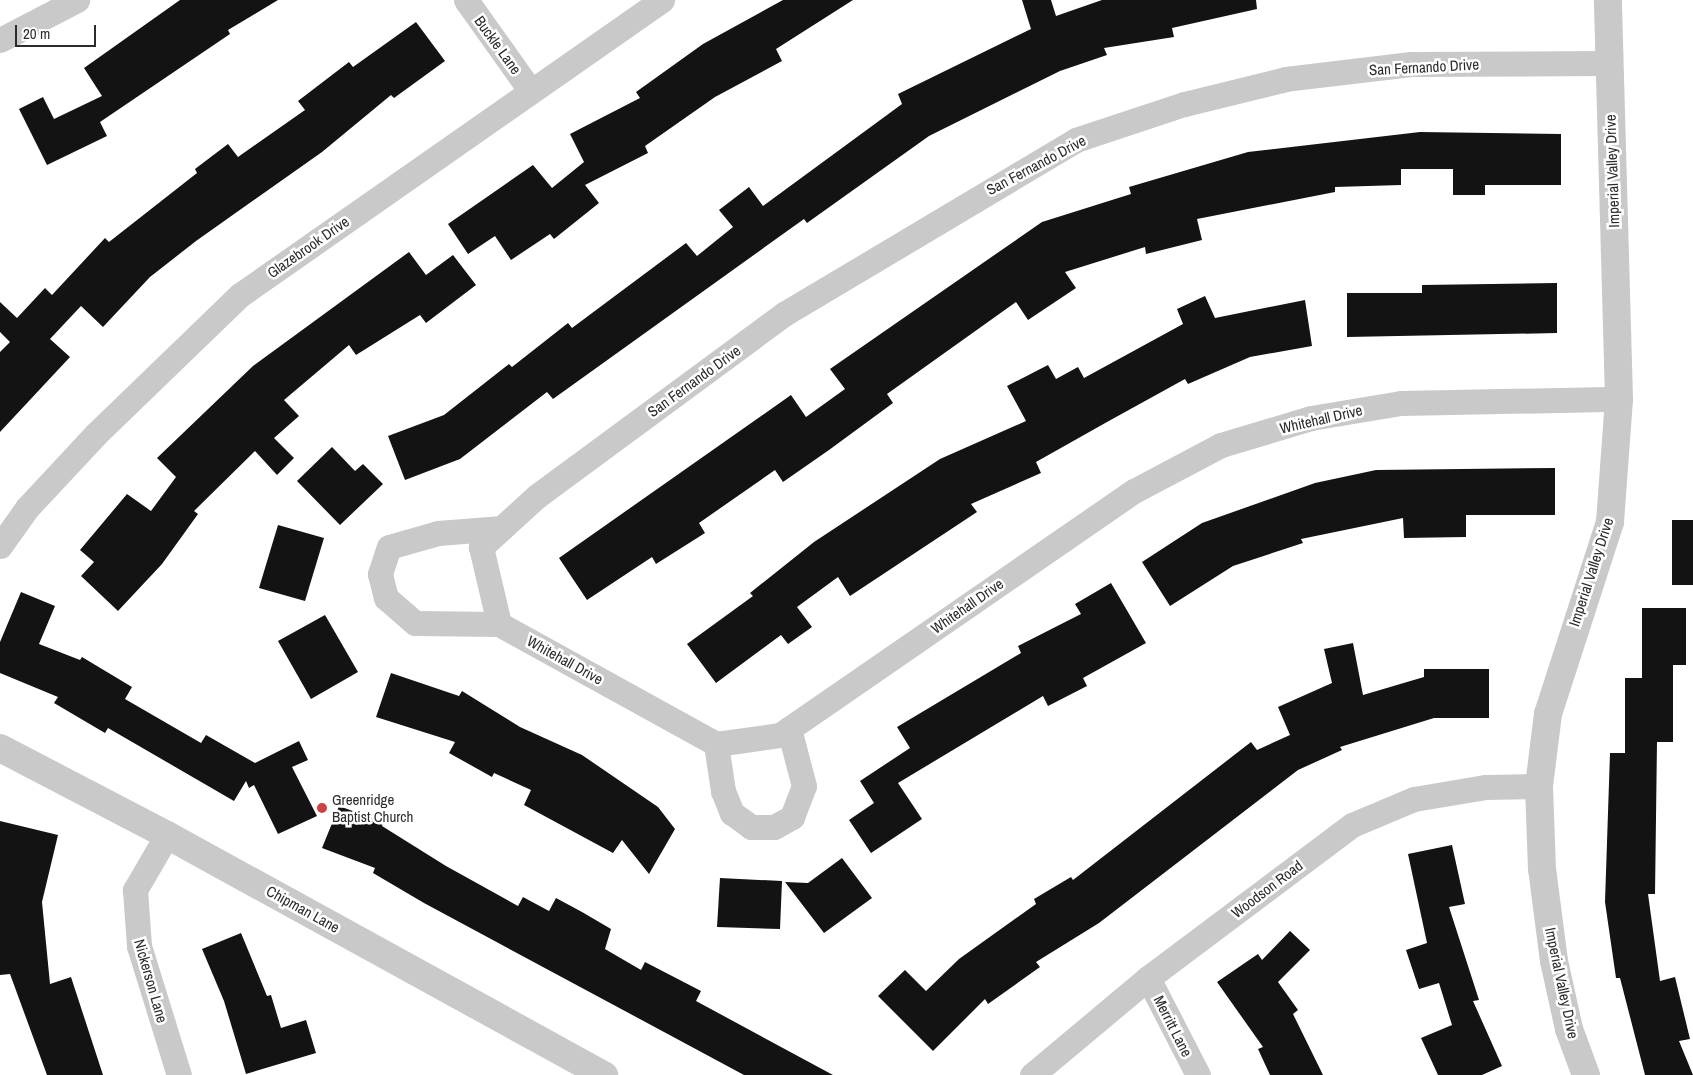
<!DOCTYPE html>
<style>
body{margin:0}
#map{position:relative;width:1693px;height:1075px;overflow:hidden;background:#fff;font-family:"Archivo Narrow",sans-serif}
div>[style]{position:absolute}
.building>*{inset:0;background:#131313}
.minor>*{height:25px;margin:-12.5px;padding:0 12.5px;transform-origin:12.5px;border-radius:12.5px;background:#c9c9c9}
.tertiary>*{height:28px;margin:-14px;padding:0 14px;transform-origin:14px;border-radius:14px;background:#c9c9c9}
.dots>*{width:14px;height:14px;translate:-50% -50%;box-sizing:border-box;border:2px solid #fff;border-radius:50%}
span{translate:-50% -50%;white-space:nowrap;text-align:center;line-height:1.15;-webkit-text-stroke:5px #fff;paint-order:stroke}
.street-label{font-size:15px;color:#2c2c2c}
.poi-label{font-size:15px;color:#2c2c2c}
.left{translate:0 -50%;text-align:left}
.scale{position:absolute;left:15px;top:25px;width:81px;height:22px;box-sizing:border-box;border:2px solid #2c2c2c;border-top:0;padding-left:6px;font-size:15px;line-height:18px;white-space:nowrap;color:#2c2c2c;-webkit-text-stroke:4px #fff;paint-order:stroke}
</style>
<div id="map">
<div class="building">
<div style="clip-path:polygon(180px 0,278px 0,228px 30px,230px 34px,100px 122px,107px 136px,47px 165px,19px 109px,43px 97px,54px 119px,102px 96px,84px 68px)"></div>
<div style="clip-path:polygon(783px 0,853px 0,776px 49px,782px 61px,715px 97px,645px 146px,648px 153px,585px 185px,599px 203px,554px 239px,550px 234px,511px 260px,495px 236px,468px 254px,448px 224px,533px 165px,552px 188px,584px 162px,570px 134px,640px 98px,636px 92px,703px 44px)"></div>
<div style="clip-path:polygon(1022px 0,1051px 0,1056px 16px,1102px 0,1256px 0,1257px 9px,1172px 28px,1174px 37px,1104px 48px,1107px 55px,1060px 71px,929px 136px,807px 223px,804px 219px,553px 399px,547px 392px,460px 459px,405px 480px,388px 436px,444px 415px,509px 364px,512px 367px,568px 323px,572px 328px,686px 243px,697px 256px,733px 227px,719px 210px,749px 187px,763px 206px,902px 104px,898px 94px,1031px 29px)"></div>
<div style="clip-path:polygon(416px 22px,445px 61px,394px 98px,391px 95px,322px 152px,196px 241px,150px 277px,103px 327px,81px 306px,50px 339px,70px 357px,0 432px,0 352px,10px 342px,0 332px,0 302px,17px 318px,45px 288px,52px 295px,105px 238px,109px 242px,197px 173px,195px 169px,228px 144px,238px 157px,305px 110px,298px 101px,349px 62px,353px 67px)"></div>
<div style="clip-path:polygon(1420px 132px,1561px 134px,1561px 185px,1485px 185px,1485px 195px,1453px 195px,1453px 169px,1401px 169px,1401px 185px,1335px 187px,1335px 192px,1197px 219px,1202px 240px,1146px 254px,1145px 247px,1065px 272px,1076px 288px,1028px 320px,1016px 302px,887px 394px,893px 403px,829px 450px,783px 482px,775px 470px,699px 523px,705px 533px,656px 564px,652px 557px,587px 600px,559px 558px,791px 395px,806px 417px,845px 389px,830px 369px,1042px 222px,1131px 194px,1129px 187px,1248px 152px)"></div>
<div style="clip-path:polygon(409px 252px,426px 275px,453px 255px,476px 285px,426px 323px,420px 315px,356px 355px,349px 345px,284px 400px,299px 416px,274px 438px,294px 458px,277px 475px,255px 451px,194px 511px,198px 514px,162px 564px,118px 611px,81px 576px,94px 562px,80px 550px,127px 494px,151px 511px,176px 477px,157px 458px,253px 366px)"></div>
<div style="clip-path:polygon(1557px 283px,1557px 333px,1347px 337px,1347px 293px,1422px 293px,1422px 285px)"></div>
<div style="clip-path:polygon(1205px 296px,1215px 318px,1305px 300px,1312px 346px,1250px 357px,1188px 384px,1185px 379px,1107px 422px,1036px 462px,1041px 473px,971px 504px,977px 512px,850px 596px,838px 577px,797px 607px,812px 627px,788px 644px,781px 635px,716px 683px,687px 644px,753px 596px,750px 593px,814px 542px,940px 459px,1026px 421px,1007px 386px,1048px 365px,1056px 379px,1078px 367px,1084px 378px,1183px 324px,1177px 309px)"></div>
<div style="clip-path:polygon(332px 447px,355px 471px,363px 464px,383px 484px,340px 525px,297px 481px)"></div>
<div style="clip-path:polygon(1555px 468px,1555px 515px,1466px 515px,1466px 537px,1404px 538px,1403px 518px,1301px 539px,1303px 543px,1233px 566px,1170px 606px,1142px 562px,1202px 523px,1315px 483px,1376px 470px)"></div>
<div style="clip-path:polygon(1672px 520px,1693px 520px,1693px 585px,1672px 585px)"></div>
<div style="clip-path:polygon(278px 525px,324px 538px,305px 601px,259px 588px)"></div>
<div style="clip-path:polygon(1111px 583px,1146px 643px,1083px 678px,1087px 686px,1048px 706px,1043px 696px,898px 783px,922px 819px,871px 853px,849px 820px,874px 803px,860px 781px,910px 748px,897px 727px,1021px 653px,1018px 646px,1081px 614px,1075px 604px)"></div>
<div style="clip-path:polygon(21px 592px,55px 606px,39px 644px,80px 660px,82px 657px,132px 687px,125px 699px,201px 743px,206px 735px,255px 763px,299px 741px,308px 760px,292px 767px,317px 816px,278px 834px,254px 785px,249px 788px,246px 781px,234px 801px,108px 728px,105px 733px,54px 703px,58px 697px,0 673px,0 642px)"></div>
<div style="clip-path:polygon(1642px 608px,1686px 608px,1686px 665px,1673px 665px,1673px 742px,1657px 742px,1655px 894px,1648px 894px,1660px 981px,1675px 977px,1690px 1039px,1679px 1041px,1693px 1075px,1645px 1075px,1620px 978px,1616px 978px,1605px 902px,1610px 753px,1625px 753px,1625px 678px,1642px 678px)"></div>
<div style="clip-path:polygon(325px 615px,358px 672px,311px 699px,278px 641px)"></div>
<div style="clip-path:polygon(1353px 643px,1363px 695px,1424px 677px,1424px 669px,1489px 669px,1489px 718px,1434px 718px,1340px 747px,1342px 750px,1298px 770px,1099px 923px,1036px 962px,1040px 967px,988px 1004px,985px 999px,933px 1051px,878px 996px,905px 970px,926px 991px,959px 959px,1036px 904px,1034px 899px,1071px 877px,1073px 880px,1251px 742px,1257px 750px,1290px 735px,1278px 707px,1332px 683px,1324px 649px)"></div>
<div style="clip-path:polygon(391px 673px,459px 696px,462px 691px,520px 727px,582px 755px,658px 807px,675px 829px,649px 874px,622px 840px,613px 853px,524px 805px,531px 790px,494px 773px,492px 777px,449px 753px,455px 742px,376px 717px)"></div>
<div style="clip-path:polygon(339px 806px,383px 822px,382px 826px,446px 866px,518px 906px,523px 897px,549px 911px,556px 898px,582px 912px,611px 929px,605px 949px,641px 970px,645px 962px,701px 991px,696px 1001px,833px 1075px,744px 1075px,424px 903px,373px 873px,375px 868px,322px 848px)"></div>
<div style="clip-path:polygon(0 821px,58px 835px,42px 902px,50px 984px,71px 977px,103px 1075px,47px 1075px,10px 974px,0 975px)"></div>
<div style="clip-path:polygon(1452px 845px,1465px 904px,1449px 907px,1479px 1000px,1473px 1001px,1502px 1066px,1482px 1075px,1438px 1075px,1421px 1038px,1452px 1025px,1439px 983px,1419px 989px,1406px 950px,1427px 943px,1408px 854px)"></div>
<div style="clip-path:polygon(842px 858px,872px 898px,824px 933px,785px 882px,808px 883px)"></div>
<div style="clip-path:polygon(720px 878px,782px 881px,780px 929px,717px 927px)"></div>
<div style="clip-path:polygon(1290px 931px,1310px 950px,1278px 982px,1298px 1010px,1293px 1014px,1323px 1075px,1270px 1075px,1258px 1049px,1263px 1047px,1217px 982px,1258px 954px,1262px 960px)"></div>
<div style="clip-path:polygon(241px 933px,267px 996px,271px 995px,281px 1028px,306px 1020px,316px 1053px,246px 1074px,224px 1001px,202px 949px)"></div>
</div>
<div class="minor">
<div style="left:466px;top:0;width:110px;rotate:54.6deg"></div>
<div style="left:0;top:40px;width:87px;rotate:-27.5deg"></div>
<div style="left:1608px;top:63px;width:197px;rotate:179.7deg"></div>
<div style="left:1411px;top:64px;width:126px;rotate:173.2deg"></div>
<div style="left:1286px;top:79px;width:105px;rotate:166.2deg"></div>
<div style="left:1184px;top:104px;width:114px;rotate:161.6deg"></div>
<div style="left:1076px;top:140px;width:340px;rotate:149.2deg"></div>
<div style="left:784px;top:314px;width:307px;rotate:143.6deg"></div>
<div style="left:537px;top:496px;width:76px;rotate:137.7deg"></div>
<div style="left:481px;top:547px;width:79px;rotate:76.8deg"></div>
<div style="left:499px;top:624px;width:248px;rotate:28.9deg"></div>
<div style="left:716px;top:744px;width:65px;rotate:-8deg"></div>
<div style="left:780px;top:735px;width:430px;rotate:-34.6deg"></div>
<div style="left:1134px;top:491px;width:98px;rotate:-27.9deg"></div>
<div style="left:1221px;top:445px;width:94px;rotate:-16.7deg"></div>
<div style="left:1311px;top:418px;width:91px;rotate:-9.5deg"></div>
<div style="left:1401px;top:403px;width:218px;rotate:-1.1deg"></div>
<div style="left:0;top:546px;width:47px;rotate:-54.6deg"></div>
<div style="left:27px;top:508px;width:101px;rotate:-47deg"></div>
<div style="left:96px;top:434px;width:200px;rotate:-44deg"></div>
<div style="left:240px;top:295px;width:515px;rotate:-34.96deg"></div>
<div style="left:499px;top:624px;width:84px;rotate:-179.3deg"></div>
<div style="left:415px;top:623px;width:38px;rotate:-139deg"></div>
<div style="left:386px;top:598px;width:25px;rotate:-104deg"></div>
<div style="left:380px;top:574px;width:28px;rotate:-72deg"></div>
<div style="left:389px;top:547px;width:51px;rotate:-15.9deg"></div>
<div style="left:438px;top:533px;width:64px;rotate:-4.5deg"></div>
<div style="left:716px;top:744px;width:48px;rotate:81.5deg"></div>
<div style="left:723px;top:791px;width:24px;rotate:68deg"></div>
<div style="left:732px;top:813px;width:24px;rotate:36deg"></div>
<div style="left:751px;top:827px;width:23px"></div>
<div style="left:774px;top:827px;width:21px;rotate:-29deg"></div>
<div style="left:792px;top:817px;width:33px;rotate:-69deg"></div>
<div style="left:804px;top:786px;width:59px;rotate:-104.7deg"></div>
<div style="left:167px;top:835px;width:64px;rotate:120.2deg"></div>
<div style="left:135px;top:890px;width:56px;rotate:85.9deg"></div>
<div style="left:139px;top:946px;width:135px;rotate:72.8deg"></div>
<div style="left:1148px;top:978px;width:109px;rotate:62.7deg"></div>
<div style="left:1032px;top:1075px;width:151px;rotate:-39.9deg"></div>
<div style="left:1148px;top:978px;width:255px;rotate:-36.9deg"></div>
<div style="left:1352px;top:825px;width:67px;rotate:-22.8deg"></div>
<div style="left:1414px;top:799px;width:73px;rotate:-9.5deg"></div>
<div style="left:1486px;top:787px;width:53px;rotate:-1.1deg"></div>
</div>
<div class="tertiary">
<div style="left:0;top:748px;width:188px;rotate:27.5deg"></div>
<div style="left:167px;top:835px;width:499px;rotate:28.8deg"></div>
<div style="left:1586px;top:1075px;width:49px;rotate:-110.3deg"></div>
<div style="left:1569px;top:1029px;width:70px;rotate:-102.4deg"></div>
<div style="left:1554px;top:961px;width:93px;rotate:-97.4deg"></div>
<div style="left:1542px;top:869px;width:83px;rotate:-92.1deg"></div>
<div style="left:1539px;top:786px;width:73px;rotate:-82.9deg"></div>
<div style="left:1548px;top:714px;width:202px;rotate:-72.1deg"></div>
<div style="left:1610px;top:522px;width:123px;rotate:-85.8deg"></div>
<div style="left:1619px;top:399px;width:399px;rotate:-91.6deg"></div>
</div>
<div class="dots">
<div style="left:322px;top:808px;background:#d04145"></div>
</div>
<div class="street-label">
<span style="left:498px;top:45px;rotate:54deg">Buckle Lane</span>
<span style="left:1424px;top:67px;rotate:-3deg">San Fernando Drive</span>
<span style="left:1036px;top:165px;rotate:-28deg">San Fernando Drive</span>
<span style="left:1612px;top:171px;rotate:-92deg">Imperial Valley Drive</span>
<span style="left:308px;top:247px;rotate:-35deg">Glazebrook Drive</span>
<span style="left:694px;top:381px;rotate:-36deg">San Fernando Drive</span>
<span style="left:1321px;top:419px;rotate:-13deg">Whitehall Drive</span>
<span style="left:1591px;top:572px;rotate:-72deg">Imperial Valley Drive</span>
<span style="left:967px;top:606px;rotate:-35deg">Whitehall Drive</span>
<span style="left:565px;top:660px;rotate:29deg">Whitehall Drive</span>
<span style="left:1267px;top:889px;rotate:-37deg">Woodson Road</span>
<span style="left:303px;top:909px;rotate:29deg">Chipman Lane</span>
<span style="left:151px;top:981px;rotate:74deg">Nickerson Lane</span>
<span style="left:1562px;top:983px;rotate:78deg">Imperial Valley Drive</span>
<span style="left:1173px;top:1026px;rotate:63deg">Merritt Lane</span>
</div>
<div class="poi-label">
<span class="left" style="left:332px;top:808px">Greenridge<br>Baptist Church</span>
</div>
<div class="scale">20 m</div>
</div>
